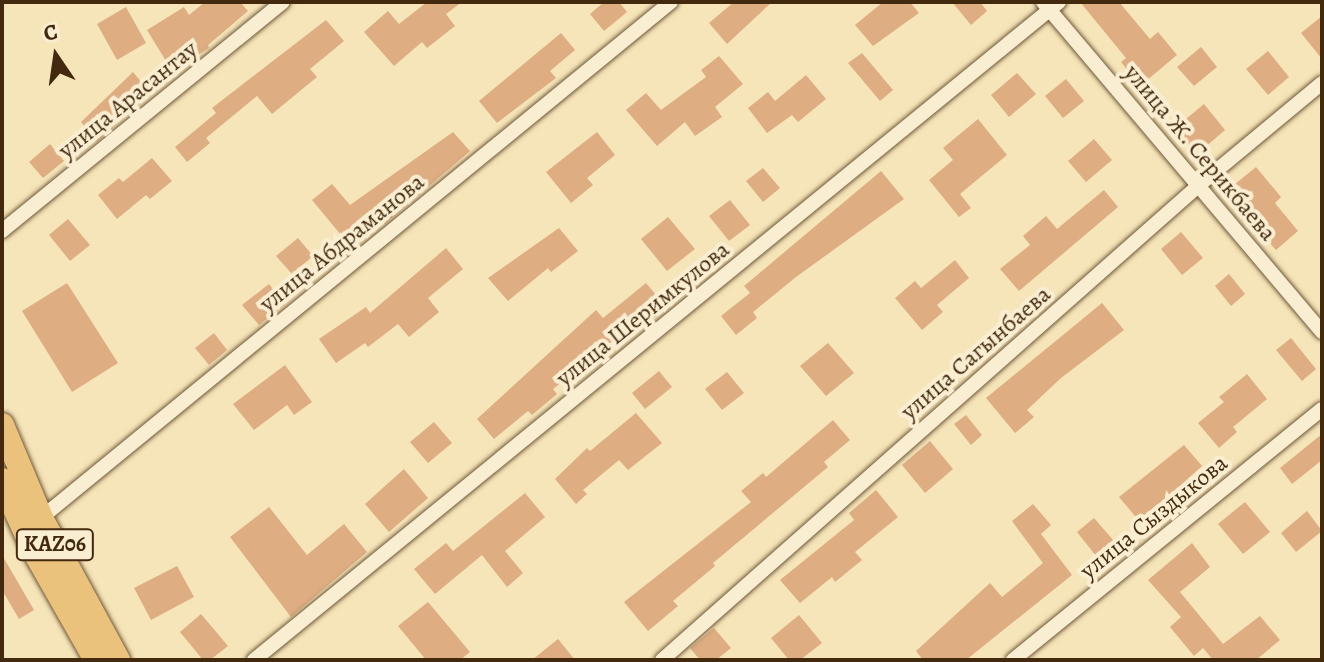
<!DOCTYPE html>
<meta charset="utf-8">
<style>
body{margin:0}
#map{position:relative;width:1324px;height:662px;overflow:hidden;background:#f6e5b9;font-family:Alegreya,serif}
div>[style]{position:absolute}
.building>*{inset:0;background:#dfad82}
.roads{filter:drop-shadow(0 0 2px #705839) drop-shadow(0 0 2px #705839)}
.minor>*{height:14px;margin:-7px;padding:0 7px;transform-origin:7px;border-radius:7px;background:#f9eed2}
.trunk>*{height:24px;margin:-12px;padding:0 12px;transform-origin:12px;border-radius:12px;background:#ebc27c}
span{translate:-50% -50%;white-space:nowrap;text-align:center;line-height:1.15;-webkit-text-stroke:8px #f9eed2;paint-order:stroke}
.shield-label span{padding:2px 6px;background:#f9eed2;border:2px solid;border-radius:6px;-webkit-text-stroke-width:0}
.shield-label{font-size:22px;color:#43290e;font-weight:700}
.street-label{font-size:24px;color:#43290e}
.frame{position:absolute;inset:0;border:4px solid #43290e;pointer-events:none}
.north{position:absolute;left:16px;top:16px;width:80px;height:80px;-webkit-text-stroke:6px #f9eed2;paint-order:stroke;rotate:347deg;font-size:22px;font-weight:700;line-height:32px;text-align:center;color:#43290e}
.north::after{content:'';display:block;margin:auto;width:28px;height:36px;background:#43290e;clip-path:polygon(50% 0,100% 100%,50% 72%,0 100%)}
</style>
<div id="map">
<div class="building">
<div style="clip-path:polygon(205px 2px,240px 2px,248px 11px,208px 45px,209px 48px,172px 71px,147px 30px,184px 7px,189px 15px)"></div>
<div style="clip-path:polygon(427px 2px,462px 2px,446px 14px,455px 26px,427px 48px,422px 42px,394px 66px,364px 32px,388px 11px,399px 24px)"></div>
<div style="clip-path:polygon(604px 2px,619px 2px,627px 12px,604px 31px,590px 14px)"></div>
<div style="clip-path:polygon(734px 2px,772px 2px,727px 44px,709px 23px)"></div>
<div style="clip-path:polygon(883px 2px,910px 2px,919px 13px,873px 46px,855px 25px)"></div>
<div style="clip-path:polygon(952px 2px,980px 2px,987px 11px,971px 25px)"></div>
<div style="clip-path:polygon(1080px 2px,1119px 2px,1150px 39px,1158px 32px,1177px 55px,1140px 86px,1121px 62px,1126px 58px)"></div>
<div style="clip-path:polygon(126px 7px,146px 43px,117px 60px,97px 24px)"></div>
<div style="clip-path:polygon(1322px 16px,1322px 59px,1301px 33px)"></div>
<div style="clip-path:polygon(326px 20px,344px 41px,310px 69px,317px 77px,272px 114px,257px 96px,206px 138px,210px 143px,187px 162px,175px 147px,216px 113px,212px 108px)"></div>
<div style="clip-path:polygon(561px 33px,575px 50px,550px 71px,556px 78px,497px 123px,479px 101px)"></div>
<div style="clip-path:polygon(1201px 47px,1217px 67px,1194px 86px,1177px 67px)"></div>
<div style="clip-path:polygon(1268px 51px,1289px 77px,1268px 95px,1246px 69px)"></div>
<div style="clip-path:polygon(862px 53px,893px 90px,880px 101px,848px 63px)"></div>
<div style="clip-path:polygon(719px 56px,743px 84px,715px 107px,722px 117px,695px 136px,685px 122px,657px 146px,626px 110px,646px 93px,661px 110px,706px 77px,701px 70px)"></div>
<div style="clip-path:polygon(133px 72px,151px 94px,97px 141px,81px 122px)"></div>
<div style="clip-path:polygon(1017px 73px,1036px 94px,1009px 117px,991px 95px)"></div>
<div style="clip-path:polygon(806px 75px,826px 99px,798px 122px,792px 115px,767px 133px,748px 108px,768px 92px,775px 101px)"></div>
<div style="clip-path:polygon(1066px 79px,1084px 101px,1063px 118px,1045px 96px)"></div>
<div style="clip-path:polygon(1204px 104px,1225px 130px,1196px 155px,1174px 129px)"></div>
<div style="clip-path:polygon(978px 119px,1007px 155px,960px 194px,971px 208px,959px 217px,929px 180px,953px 160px,943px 148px)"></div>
<div style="clip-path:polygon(453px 132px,470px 151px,385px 224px,373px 209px,341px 235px,312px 200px,332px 184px,350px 205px)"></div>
<div style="clip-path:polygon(597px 132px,615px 155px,587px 178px,593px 185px,571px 203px,546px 172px)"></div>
<div style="clip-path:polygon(1094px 139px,1112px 160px,1086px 182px,1068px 161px)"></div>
<div style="clip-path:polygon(50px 144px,64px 161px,43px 178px,29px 162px)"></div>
<div style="clip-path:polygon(152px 158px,172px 181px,150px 199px,146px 195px,117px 219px,98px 195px,119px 178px,123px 182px)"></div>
<div style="clip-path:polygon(1256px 167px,1281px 197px,1275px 203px,1298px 231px,1276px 250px,1224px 193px)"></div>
<div style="clip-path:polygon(763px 168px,780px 188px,763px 202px,746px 181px)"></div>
<div style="clip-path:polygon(881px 171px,904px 199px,796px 277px,753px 312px,757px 318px,736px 335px,721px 316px,750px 293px,744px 286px)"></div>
<div style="clip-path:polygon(1104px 190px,1118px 207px,1019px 291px,1000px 269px,1030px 245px,1023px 236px,1046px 216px,1057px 229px)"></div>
<div style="clip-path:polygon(730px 200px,750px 225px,729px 241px,709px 216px)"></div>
<div style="clip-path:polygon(668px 217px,695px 249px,667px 271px,641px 239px)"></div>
<div style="clip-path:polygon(68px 219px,90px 245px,70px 261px,49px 235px)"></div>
<div style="clip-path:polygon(559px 228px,578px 251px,551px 272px,548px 268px,508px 301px,488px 278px)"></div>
<div style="clip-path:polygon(1181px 232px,1203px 258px,1182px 275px,1161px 249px)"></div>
<div style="clip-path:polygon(298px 238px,313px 256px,292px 274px,276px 256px)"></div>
<div style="clip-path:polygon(446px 248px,463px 269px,428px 298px,439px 312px,409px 337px,398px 324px,368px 347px,365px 343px,336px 363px,319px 339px,366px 307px,370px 313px)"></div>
<div style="clip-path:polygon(955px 260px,969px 278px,937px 305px,943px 312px,922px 330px,895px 298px,915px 281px,921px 288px)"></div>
<div style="clip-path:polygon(1229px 274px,1245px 294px,1231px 306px,1215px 286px)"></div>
<div style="clip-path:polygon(67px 283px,118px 363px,72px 392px,22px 311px)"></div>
<div style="clip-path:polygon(646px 283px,662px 302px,553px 389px,557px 394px,532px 415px,528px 411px,494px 439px,477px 419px,596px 310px,603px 318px)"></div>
<div style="clip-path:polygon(269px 284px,285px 304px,259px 325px,242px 305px)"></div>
<div style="clip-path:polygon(1102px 303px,1124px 330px,1061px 378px,1027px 410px,1034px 417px,1015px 433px,986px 398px)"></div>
<div style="clip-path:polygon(214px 333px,227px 350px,209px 365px,195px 348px)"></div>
<div style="clip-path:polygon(1291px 338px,1316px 369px,1302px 381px,1276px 350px)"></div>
<div style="clip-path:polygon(828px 343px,854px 373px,826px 396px,800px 366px)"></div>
<div style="clip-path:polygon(285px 365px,312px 402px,294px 415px,287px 405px,254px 430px,233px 404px)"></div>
<div style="clip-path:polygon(659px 371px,672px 387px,645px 409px,632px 393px)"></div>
<div style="clip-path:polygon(727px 372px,744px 393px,722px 410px,705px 389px)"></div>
<div style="clip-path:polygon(1247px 374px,1267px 399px,1233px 427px,1237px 432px,1219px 448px,1198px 423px,1224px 402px,1219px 397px)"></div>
<div style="clip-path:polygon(636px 413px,662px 443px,628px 470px,619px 460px,583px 490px,587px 494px,576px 504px,555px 479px,587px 448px,590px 451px)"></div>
<div style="clip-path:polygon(966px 415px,982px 435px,971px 445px,954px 424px)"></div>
<div style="clip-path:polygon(833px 420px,850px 440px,824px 462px,828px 467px,713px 563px,715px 566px,673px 601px,678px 606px,648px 631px,624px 602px,751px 502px,741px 491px,763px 473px,766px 477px)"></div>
<div style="clip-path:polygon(434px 422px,452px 443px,428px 463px,410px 442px)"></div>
<div style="clip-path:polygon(1322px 434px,1322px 460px,1292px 484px,1280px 468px)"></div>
<div style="clip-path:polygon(930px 441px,953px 469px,925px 493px,902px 465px)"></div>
<div style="clip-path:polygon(1184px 445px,1202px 466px,1140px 522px,1119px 497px)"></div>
<div style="clip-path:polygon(404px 469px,428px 498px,389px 532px,365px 504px)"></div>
<div style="clip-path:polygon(876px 490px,898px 517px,855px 552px,862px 560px,835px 582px,832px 577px,800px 603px,780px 580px,854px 520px,849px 513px)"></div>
<div style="clip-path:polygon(525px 493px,545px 517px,505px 551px,523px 573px,507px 587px,482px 555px,435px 594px,414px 569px,446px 543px,453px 551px)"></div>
<div style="clip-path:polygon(1245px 502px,1270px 532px,1243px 554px,1218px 524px)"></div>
<div style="clip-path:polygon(1033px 504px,1051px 525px,1041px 534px,1072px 575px,966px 660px,923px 660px,916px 651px,990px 583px,1002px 597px,1043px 563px,1012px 521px)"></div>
<div style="clip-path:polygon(269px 507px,307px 555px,344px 524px,367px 552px,291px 617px,230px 537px)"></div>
<div style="clip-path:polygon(1307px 511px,1322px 531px,1296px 552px,1281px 533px)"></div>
<div style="clip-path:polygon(1094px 518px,1114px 541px,1096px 556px,1077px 532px)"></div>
<div style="clip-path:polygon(1192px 543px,1210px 567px,1180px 592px,1223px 644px,1260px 616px,1280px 640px,1256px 660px,1213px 660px,1203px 648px,1194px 656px,1170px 627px,1181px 617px,1148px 580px)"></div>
<div style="clip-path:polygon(2px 555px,34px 610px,19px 619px,2px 590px)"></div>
<div style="clip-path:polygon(177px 566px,194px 597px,151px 620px,134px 588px)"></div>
<div style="clip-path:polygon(428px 602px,470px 652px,460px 660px,426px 660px,398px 626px)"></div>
<div style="clip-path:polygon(201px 614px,228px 646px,210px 660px,203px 660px,180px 632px)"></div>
<div style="clip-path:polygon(799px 615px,822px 643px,800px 660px,789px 660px,771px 638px)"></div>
<div style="clip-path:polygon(714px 628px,731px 648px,716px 660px,700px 660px,690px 648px)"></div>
<div style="clip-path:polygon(558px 639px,575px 660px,532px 660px)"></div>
</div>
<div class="roads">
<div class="minor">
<div style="left:1043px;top:2px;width:432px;rotate:49.8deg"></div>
<div style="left:2px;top:231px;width:362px;rotate:-39.2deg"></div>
<div style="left:41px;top:518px;width:814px;rotate:-39.32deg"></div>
<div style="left:254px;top:660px;width:1040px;rotate:-39.26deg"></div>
<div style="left:662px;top:660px;width:716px;rotate:-41.49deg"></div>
<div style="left:1198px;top:186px;width:161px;rotate:-39.7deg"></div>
<div style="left:1013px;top:660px;width:398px;rotate:-39.1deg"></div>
</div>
<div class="trunk">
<div style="left:2px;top:425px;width:101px;rotate:67.2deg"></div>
<div style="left:41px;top:518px;width:162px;rotate:61.5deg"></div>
<div style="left:2px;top:480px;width:76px;rotate:65.8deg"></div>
<div style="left:33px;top:549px;width:128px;rotate:60.4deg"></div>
</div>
</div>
<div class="shield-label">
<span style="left:55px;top:545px">KАZ06</span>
</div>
<div class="street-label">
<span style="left:128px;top:100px;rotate:-39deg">улица Арасантау</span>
<span style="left:1200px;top:153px;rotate:50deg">улица Ж. Серикбаева</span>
<span style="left:342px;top:243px;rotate:-39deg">улица Абдраманова</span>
<span style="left:643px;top:314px;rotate:-39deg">улица Шеримкулова</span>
<span style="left:976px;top:353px;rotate:-41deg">улица Сагынбаева</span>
<span style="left:1154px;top:517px;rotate:-39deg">улица Сыздыкова</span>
</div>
<div class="frame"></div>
<div class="north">С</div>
</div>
